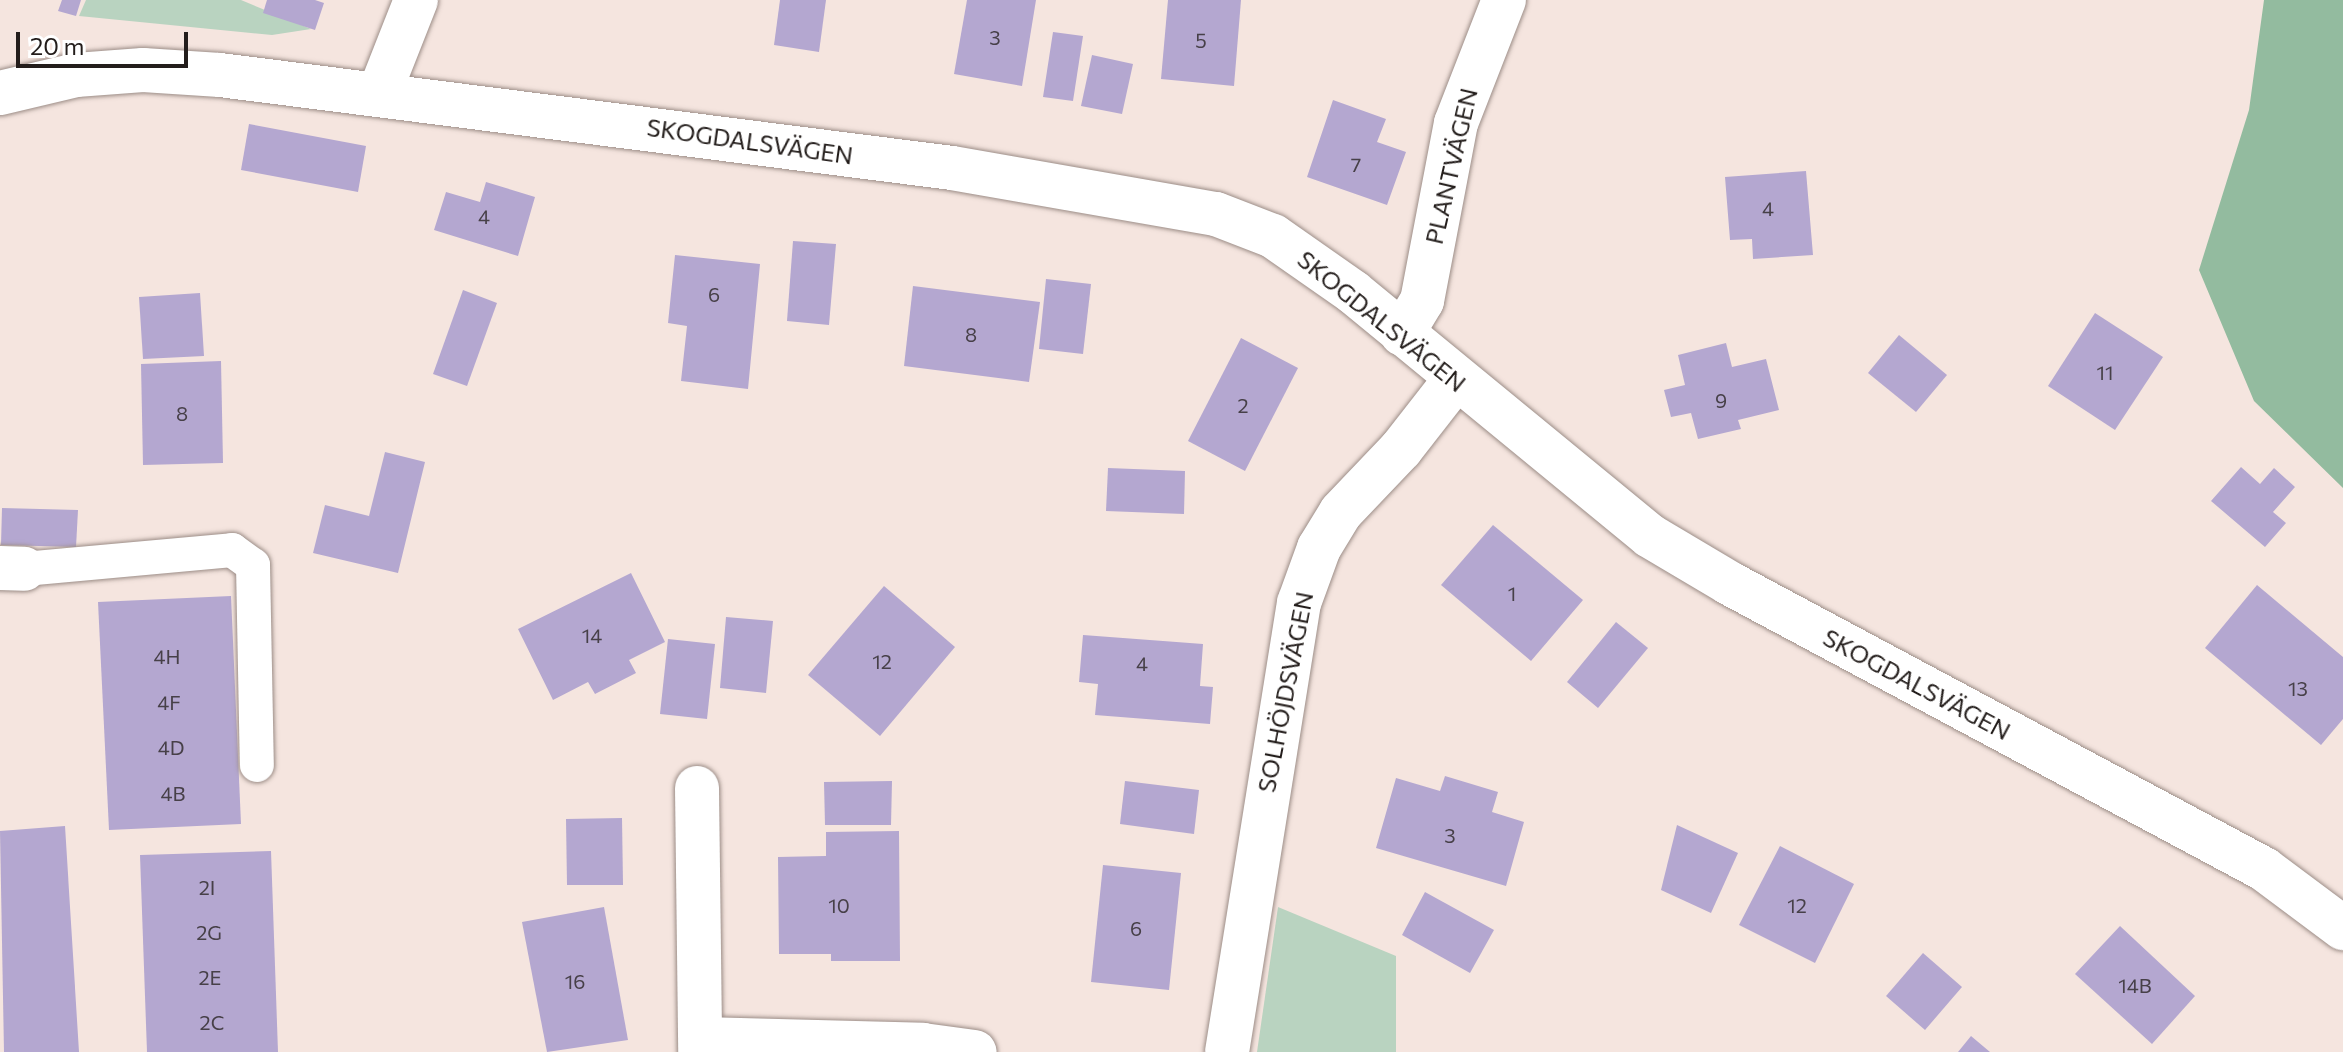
<!DOCTYPE html>
<meta charset="utf-8">
<style>
body{margin:0}
#map{position:relative;width:2343px;height:1052px;overflow:hidden;background:#f5e5df;font-family:Commissioner,sans-serif}
div>[style]{position:absolute}
.green>*{inset:0;background:#b9d3c0}
.forest>*{inset:0;background:#93bb9f}
.building>*{inset:0;background:#b4a7d0}
.roads{filter:drop-shadow(0 0 2px #9c8d87) drop-shadow(0 0 2px #9c8d87)}
.lane>*{height:34px;margin:-17px;padding:0 17px;transform-origin:17px;border-radius:17px;background:#fff}
.street>*{height:44px;margin:-22px;padding:0 22px;transform-origin:22px;border-radius:22px;background:#fff}
span{translate:-50% -50%;white-space:nowrap;text-align:center;line-height:1.15;-webkit-text-stroke:6px #fff;paint-order:stroke}
.number-label{font-size:20px;color:#474048}
.number-label span{-webkit-text-stroke-width:0}
.street-label{font-size:24px;color:#231d1b}
.scale{position:absolute;left:16px;top:32px;width:172px;height:36px;box-sizing:border-box;border:4px solid #231d1b;border-top:0;padding-left:10px;font-size:24px;line-height:28px;white-space:nowrap;color:#231d1b;-webkit-text-stroke:6px #fff;paint-order:stroke}
</style>
<div id="map">
<div class="green">
<div style="clip-path:polygon(86px 0,241px 0,311px 29px,272px 35px,79px 16px)"></div>
<div style="clip-path:polygon(1278px 907px,1396px 956px,1396px 1052px,1257px 1052px)"></div>
</div>
<div class="forest">
<div style="clip-path:polygon(2264px 0,2343px 0,2343px 488px,2254px 401px,2199px 270px,2249px 110px)"></div>
</div>
<div class="building">
<div style="clip-path:polygon(62px 0,81px 0,76px 16px,58px 11px)"></div>
<div style="clip-path:polygon(267px 0,315px 0,324px 3px,315px 30px,263px 13px)"></div>
<div style="clip-path:polygon(780px 0,826px 0,819px 52px,774px 45px)"></div>
<div style="clip-path:polygon(967px 0,1036px 0,1022px 86px,954px 74px)"></div>
<div style="clip-path:polygon(1168px 0,1241px 0,1234px 86px,1161px 79px)"></div>
<div style="clip-path:polygon(1053px 32px,1083px 36px,1073px 101px,1043px 97px)"></div>
<div style="clip-path:polygon(1092px 55px,1133px 64px,1122px 114px,1081px 106px)"></div>
<div style="clip-path:polygon(1333px 100px,1386px 119px,1377px 142px,1406px 152px,1387px 205px,1307px 177px)"></div>
<div style="clip-path:polygon(249px 124px,366px 146px,358px 192px,241px 170px)"></div>
<div style="clip-path:polygon(1806px 171px,1813px 255px,1753px 259px,1752px 239px,1730px 240px,1725px 177px)"></div>
<div style="clip-path:polygon(486px 182px,535px 197px,518px 256px,434px 230px,446px 192px,480px 202px)"></div>
<div style="clip-path:polygon(793px 241px,836px 244px,829px 325px,787px 321px)"></div>
<div style="clip-path:polygon(675px 255px,760px 264px,748px 389px,681px 381px,687px 326px,668px 323px)"></div>
<div style="clip-path:polygon(1046px 279px,1091px 284px,1083px 354px,1039px 349px)"></div>
<div style="clip-path:polygon(913px 286px,1040px 302px,1029px 382px,904px 366px)"></div>
<div style="clip-path:polygon(463px 290px,497px 303px,467px 386px,433px 374px)"></div>
<div style="clip-path:polygon(200px 293px,204px 356px,143px 359px,139px 297px)"></div>
<div style="clip-path:polygon(2095px 313px,2163px 357px,2115px 430px,2048px 386px)"></div>
<div style="clip-path:polygon(1899px 335px,1947px 375px,1916px 412px,1868px 373px)"></div>
<div style="clip-path:polygon(1241px 338px,1298px 368px,1245px 471px,1188px 441px)"></div>
<div style="clip-path:polygon(1726px 343px,1732px 367px,1766px 359px,1779px 410px,1738px 420px,1741px 429px,1698px 439px,1691px 413px,1671px 417px,1664px 390px,1685px 385px,1678px 355px)"></div>
<div style="clip-path:polygon(221px 361px,223px 463px,143px 465px,141px 364px)"></div>
<div style="clip-path:polygon(385px 452px,425px 462px,398px 573px,313px 553px,325px 505px,369px 516px)"></div>
<div style="clip-path:polygon(2241px 467px,2260px 484px,2274px 468px,2295px 487px,2273px 512px,2286px 523px,2265px 547px,2211px 501px)"></div>
<div style="clip-path:polygon(1108px 468px,1185px 471px,1184px 514px,1106px 511px)"></div>
<div style="clip-path:polygon(2px 508px,78px 510px,76px 547px,1px 545px)"></div>
<div style="clip-path:polygon(1493px 525px,1583px 600px,1531px 661px,1441px 585px)"></div>
<div style="clip-path:polygon(631px 573px,665px 642px,629px 660px,636px 673px,595px 694px,588px 682px,553px 700px,518px 629px)"></div>
<div style="clip-path:polygon(2257px 585px,2343px 657px,2343px 719px,2321px 745px,2205px 648px)"></div>
<div style="clip-path:polygon(884px 586px,955px 647px,880px 736px,808px 675px)"></div>
<div style="clip-path:polygon(231px 596px,241px 824px,109px 830px,98px 602px)"></div>
<div style="clip-path:polygon(726px 617px,773px 621px,766px 693px,720px 688px)"></div>
<div style="clip-path:polygon(1616px 622px,1648px 648px,1598px 708px,1567px 682px)"></div>
<div style="clip-path:polygon(1083px 635px,1203px 644px,1200px 686px,1213px 687px,1210px 724px,1095px 715px,1098px 684px,1079px 682px)"></div>
<div style="clip-path:polygon(668px 639px,715px 644px,707px 719px,660px 714px)"></div>
<div style="clip-path:polygon(1445px 776px,1498px 792px,1492px 812px,1524px 822px,1506px 886px,1376px 848px,1396px 778px,1440px 791px)"></div>
<div style="clip-path:polygon(892px 781px,891px 825px,825px 825px,824px 782px)"></div>
<div style="clip-path:polygon(1125px 781px,1199px 790px,1194px 834px,1120px 824px)"></div>
<div style="clip-path:polygon(622px 818px,623px 885px,567px 885px,566px 819px)"></div>
<div style="clip-path:polygon(1677px 825px,1738px 853px,1711px 913px,1661px 890px)"></div>
<div style="clip-path:polygon(65px 826px,79px 1052px,4px 1052px,0 831px)"></div>
<div style="clip-path:polygon(899px 831px,900px 961px,831px 961px,831px 954px,779px 954px,778px 857px,826px 856px,826px 832px)"></div>
<div style="clip-path:polygon(1780px 846px,1854px 884px,1815px 963px,1739px 925px)"></div>
<div style="clip-path:polygon(271px 851px,278px 1052px,147px 1052px,140px 855px)"></div>
<div style="clip-path:polygon(1103px 865px,1181px 873px,1169px 990px,1091px 982px)"></div>
<div style="clip-path:polygon(1425px 892px,1494px 930px,1470px 973px,1402px 935px)"></div>
<div style="clip-path:polygon(604px 907px,628px 1040px,547px 1052px,522px 922px)"></div>
<div style="clip-path:polygon(2120px 926px,2195px 996px,2152px 1044px,2075px 974px)"></div>
<div style="clip-path:polygon(1923px 953px,1962px 987px,1925px 1030px,1886px 996px)"></div>
<div style="clip-path:polygon(1971px 1036px,1990px 1052px,1958px 1052px)"></div>
</div>
<div class="roads">
<div class="lane">
<div style="left:24px;top:569px;width:209px;rotate:-5.2deg"></div>
<div style="left:232px;top:550px;width:26px;rotate:36deg"></div>
<div style="left:253px;top:565px;width:200px;rotate:88.9deg"></div>
</div>
<div class="street">
<div style="left:0;top:93px;width:78px;rotate:-13.3deg"></div>
<div style="left:76px;top:75px;width:67px;rotate:-4.3deg"></div>
<div style="left:143px;top:70px;width:77px;rotate:3.7deg"></div>
<div style="left:220px;top:75px;width:738px;rotate:7.24deg"></div>
<div style="left:952px;top:168px;width:268px;rotate:9.9deg"></div>
<div style="left:1216px;top:214px;width:61px;rotate:21.1deg"></div>
<div style="left:1273px;top:236px;width:98px;rotate:35deg"></div>
<div style="left:1353px;top:292px;width:384px;rotate:39.4deg"></div>
<div style="left:1650px;top:536px;width:92px;rotate:30.7deg"></div>
<div style="left:1729px;top:583px;width:607px;rotate:28.13deg"></div>
<div style="left:2264px;top:869px;width:99px;rotate:36.8deg"></div>
<div style="left:379px;top:94px;width:101px;rotate:-68.5deg"></div>
<div style="left:1402px;top:334px;width:39px;rotate:-59deg"></div>
<div style="left:1422px;top:301px;width:181px;rotate:-79.2deg"></div>
<div style="left:1456px;top:123px;width:132px;rotate:-68.7deg"></div>
<div style="left:0;top:568px;width:24px;rotate:2deg"></div>
<div style="left:697px;top:788px;width:264px;rotate:89.3deg"></div>
<div style="left:701px;top:1039px;width:222px;rotate:1.5deg"></div>
<div style="left:923px;top:1045px;width:52px;rotate:7.7deg"></div>
<div style="left:1227px;top:1052px;width:455px;rotate:-80.9deg"></div>
<div style="left:1299px;top:603px;width:59px;rotate:-70deg"></div>
<div style="left:1319px;top:548px;width:42px;rotate:-58.6deg"></div>
<div style="left:1341px;top:512px;width:87px;rotate:-46.4deg"></div>
<div style="left:1401px;top:449px;width:88px;rotate:-52deg"></div>
</div>
</div>
<div class="number-label">
<span style="left:995px;top:37px">3</span>
<span style="left:1201px;top:40px">5</span>
<span style="left:1356px;top:164px">7</span>
<span style="left:1768px;top:208px">4</span>
<span style="left:484px;top:216px">4</span>
<span style="left:714px;top:294px">6</span>
<span style="left:971px;top:334px">8</span>
<span style="left:2105px;top:372px">11</span>
<span style="left:1721px;top:400px">9</span>
<span style="left:1243px;top:405px">2</span>
<span style="left:182px;top:413px">8</span>
<span style="left:1512px;top:593px">1</span>
<span style="left:592px;top:635px">14</span>
<span style="left:167px;top:656px">4H</span>
<span style="left:882px;top:661px">12</span>
<span style="left:1142px;top:663px">4</span>
<span style="left:2298px;top:688px">13</span>
<span style="left:169px;top:702px">4F</span>
<span style="left:171px;top:747px">4D</span>
<span style="left:173px;top:793px">4B</span>
<span style="left:1450px;top:835px">3</span>
<span style="left:207px;top:887px">2I</span>
<span style="left:839px;top:905px">10</span>
<span style="left:1797px;top:905px">12</span>
<span style="left:1136px;top:928px">6</span>
<span style="left:209px;top:932px">2G</span>
<span style="left:210px;top:977px">2E</span>
<span style="left:575px;top:981px">16</span>
<span style="left:2135px;top:985px">14B</span>
<span style="left:212px;top:1022px">2C</span>
</div>
<div class="street-label">
<span style="left:750px;top:141px;rotate:8deg">SKOGDALSVÄGEN</span>
<span style="left:1451px;top:166px;rotate:-77deg">PLANTVÄGEN</span>
<span style="left:1382px;top:321px;rotate:39deg">SKOGDALSVÄGEN</span>
<span style="left:1917px;top:684px;rotate:28deg">SKOGDALSVÄGEN</span>
<span style="left:1285px;top:692px;rotate:-79deg">SOLHÖJDSVÄGEN</span>
</div>
<div class="scale">20 m</div>
</div>
